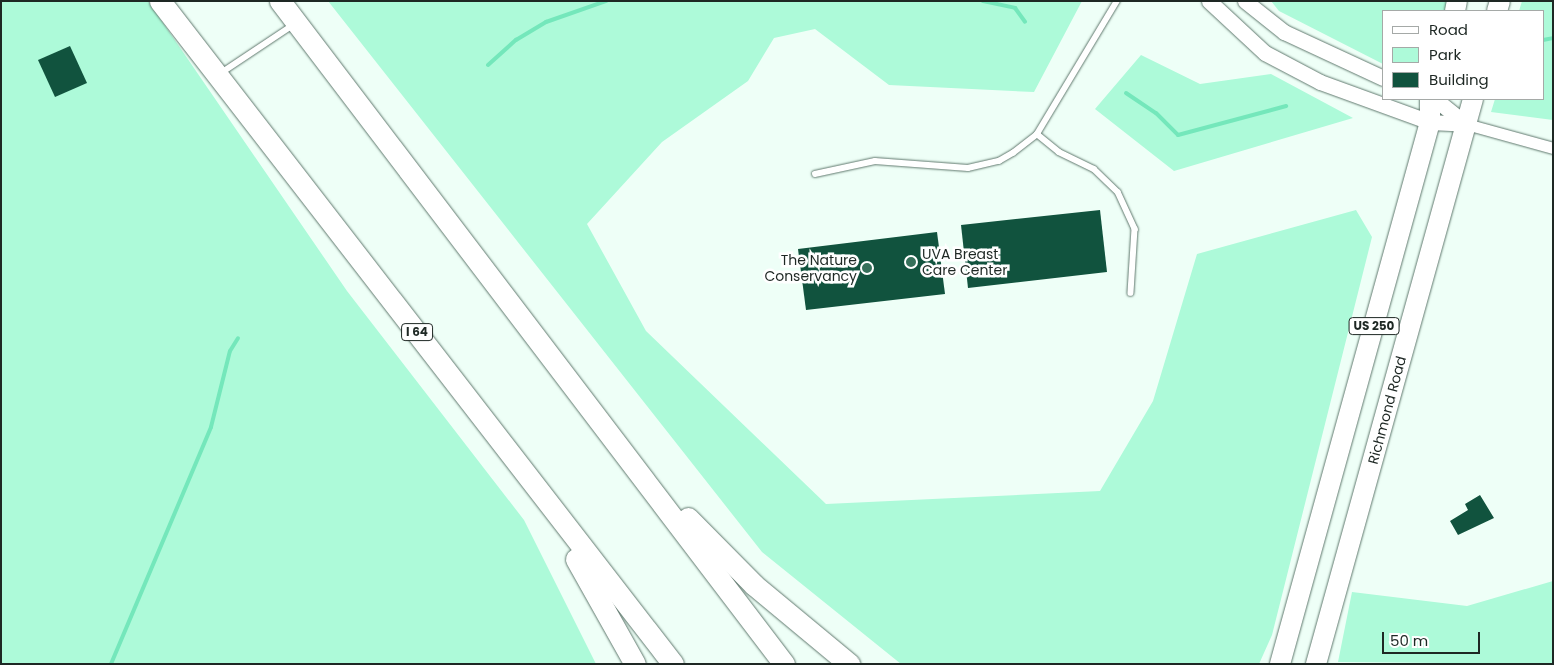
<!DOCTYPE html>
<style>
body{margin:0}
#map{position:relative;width:1554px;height:665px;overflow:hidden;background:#eefff7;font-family:Poppins,sans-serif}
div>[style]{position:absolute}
.green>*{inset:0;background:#adfad9}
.stream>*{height:4px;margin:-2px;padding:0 2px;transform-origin:2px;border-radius:2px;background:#74e7bb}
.building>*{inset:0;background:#11533e}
.roads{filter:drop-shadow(0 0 1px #60796e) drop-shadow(0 0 1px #60796e)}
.service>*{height:5.5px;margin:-2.75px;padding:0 2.75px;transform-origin:2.75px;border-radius:2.75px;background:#fff}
.minor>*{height:11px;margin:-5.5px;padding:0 5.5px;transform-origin:5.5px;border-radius:5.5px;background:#fff}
.tertiary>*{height:15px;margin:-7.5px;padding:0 7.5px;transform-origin:7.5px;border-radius:7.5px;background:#fff}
.trunk>*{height:20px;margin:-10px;padding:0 10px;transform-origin:10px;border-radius:10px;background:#fff}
.motorway>*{height:21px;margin:-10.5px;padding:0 10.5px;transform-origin:10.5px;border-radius:10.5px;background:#fff}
.dots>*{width:14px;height:14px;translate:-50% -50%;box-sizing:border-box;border:2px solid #fff;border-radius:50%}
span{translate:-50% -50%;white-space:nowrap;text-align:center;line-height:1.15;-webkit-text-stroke:5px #fff;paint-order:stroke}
.shield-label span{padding:1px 4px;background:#fff;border:1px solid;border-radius:4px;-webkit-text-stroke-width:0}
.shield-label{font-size:12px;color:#1e2824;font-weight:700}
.poi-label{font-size:14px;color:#1e2824}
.left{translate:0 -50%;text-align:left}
.right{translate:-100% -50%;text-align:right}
.street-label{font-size:14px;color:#1e2824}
.frame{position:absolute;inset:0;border:2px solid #1e2824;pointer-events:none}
.legend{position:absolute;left:1382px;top:10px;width:162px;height:90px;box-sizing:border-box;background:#fff;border:1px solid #a5a9a7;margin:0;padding:6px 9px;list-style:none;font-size:15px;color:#1e2824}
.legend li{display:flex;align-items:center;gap:10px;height:25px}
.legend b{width:25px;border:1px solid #a5a9a7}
.scale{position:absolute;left:1382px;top:632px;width:98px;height:22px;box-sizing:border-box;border:2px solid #1e2824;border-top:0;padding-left:6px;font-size:15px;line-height:18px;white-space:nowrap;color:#1e2824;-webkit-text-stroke:4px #fff;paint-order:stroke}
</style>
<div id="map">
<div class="green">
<div style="clip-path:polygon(1px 1px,148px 1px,347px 291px,524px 520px,596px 664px,1px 664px)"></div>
<div style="clip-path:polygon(328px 1px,1082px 1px,1034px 92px,889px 85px,815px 29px,774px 38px,748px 81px,662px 142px,587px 224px,646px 331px,826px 504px,1100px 491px,1153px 401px,1197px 254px,1356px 210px,1372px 237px,1272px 635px,1259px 664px,901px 664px,762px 552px)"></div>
<div style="clip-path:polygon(1271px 1px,1449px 1px,1446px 11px,1383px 11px,1383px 64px,1279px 11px)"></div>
<div style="clip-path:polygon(1522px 1px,1553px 1px,1553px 120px,1491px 112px,1495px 99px,1543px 99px,1543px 11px,1519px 11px)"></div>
<div style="clip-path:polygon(1141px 55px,1200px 84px,1271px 74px,1353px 118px,1174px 171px,1095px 109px)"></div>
<div style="clip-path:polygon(1553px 581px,1553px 664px,1338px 662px,1352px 592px,1467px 606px)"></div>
</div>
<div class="stream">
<div style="left:983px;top:1px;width:33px;rotate:12deg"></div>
<div style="left:1015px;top:8px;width:17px;rotate:54deg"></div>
<div style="left:1543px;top:40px;width:10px;rotate:-11deg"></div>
<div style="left:488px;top:65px;width:38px;rotate:-42deg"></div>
<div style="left:516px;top:40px;width:35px;rotate:-31deg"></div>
<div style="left:546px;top:22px;width:64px;rotate:-19.3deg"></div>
<div style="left:1126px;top:93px;width:36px;rotate:34deg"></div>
<div style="left:1156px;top:113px;width:31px;rotate:45deg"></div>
<div style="left:1178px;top:135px;width:112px;rotate:-15deg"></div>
<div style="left:111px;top:664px;width:257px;rotate:-67.1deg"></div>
<div style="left:211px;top:427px;width:78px;rotate:-76deg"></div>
<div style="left:230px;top:351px;width:15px;rotate:-58deg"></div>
</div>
<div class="building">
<div style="clip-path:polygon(70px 46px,87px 83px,55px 97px,38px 60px)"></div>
<div style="clip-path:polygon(1100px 210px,1107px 272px,968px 288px,961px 225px)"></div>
<div style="clip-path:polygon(937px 232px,945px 294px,806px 310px,798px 249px)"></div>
<div style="clip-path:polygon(1480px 495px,1494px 518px,1458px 535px,1450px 521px,1468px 510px,1465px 504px)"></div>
</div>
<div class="roads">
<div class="service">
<div style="left:221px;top:73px;width:87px;rotate:-33.7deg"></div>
<div style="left:1037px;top:134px;width:28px;rotate:39deg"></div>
<div style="left:1059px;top:152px;width:39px;rotate:26deg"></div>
<div style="left:1094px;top:169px;width:33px;rotate:44deg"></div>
<div style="left:1118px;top:192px;width:41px;rotate:65.3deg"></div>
<div style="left:1135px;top:229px;width:64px;rotate:93.6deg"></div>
<div style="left:815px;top:174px;width:61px;rotate:-12.2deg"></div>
<div style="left:875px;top:161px;width:93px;rotate:4.3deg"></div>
<div style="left:968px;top:168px;width:32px;rotate:-13deg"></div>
<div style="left:999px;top:161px;width:16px;rotate:-30deg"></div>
<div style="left:1013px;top:153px;width:31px;rotate:-38deg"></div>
<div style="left:1037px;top:134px;width:155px;rotate:-59deg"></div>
</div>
<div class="minor">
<div style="left:1466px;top:124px;width:90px;rotate:15.4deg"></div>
</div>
<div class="tertiary">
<div style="left:1209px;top:1px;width:76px;rotate:42.9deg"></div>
<div style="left:1265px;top:53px;width:62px;rotate:27.8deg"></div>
<div style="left:1320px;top:82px;width:117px;rotate:20deg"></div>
<div style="left:1430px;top:122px;width:36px;rotate:3deg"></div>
<div style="left:1245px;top:1px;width:50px;rotate:38.5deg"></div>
<div style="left:1284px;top:32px;width:109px;rotate:24.9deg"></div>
<div style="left:1435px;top:99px;width:40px;rotate:39deg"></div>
</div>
<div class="trunk">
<div style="left:1455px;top:11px;width:10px;rotate:-79deg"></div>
<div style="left:1497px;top:11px;width:10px;rotate:-73deg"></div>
<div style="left:1280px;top:664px;width:562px;rotate:-74.53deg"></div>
<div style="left:1430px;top:122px;width:23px;rotate:-90deg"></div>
<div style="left:1316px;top:664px;width:586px;rotate:-74.47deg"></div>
</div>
<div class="motorway">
<div style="left:160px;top:1px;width:838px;rotate:52.27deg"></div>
<div style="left:280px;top:1px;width:833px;rotate:52.76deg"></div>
<div style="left:688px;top:518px;width:94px;rotate:45.4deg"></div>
<div style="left:754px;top:585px;width:124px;rotate:39.7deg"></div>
<div style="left:576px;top:559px;width:120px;rotate:60.7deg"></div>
</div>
</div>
<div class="dots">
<div style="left:911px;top:262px;background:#35705a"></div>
<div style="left:867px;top:268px;background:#35705a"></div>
</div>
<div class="shield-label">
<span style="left:1374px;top:326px">US 250</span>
<span style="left:417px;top:332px">I 64</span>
</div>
<div class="poi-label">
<span class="left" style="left:922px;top:262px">UVA Breast<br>Care Center</span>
<span class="right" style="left:857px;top:268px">The Nature<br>Conservancy</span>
</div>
<div class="street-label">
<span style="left:1387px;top:410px;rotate:-75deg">Richmond Road</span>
</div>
<div class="frame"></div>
<ul class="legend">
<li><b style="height:6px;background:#fff"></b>Road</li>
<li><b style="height:14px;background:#adfad9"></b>Park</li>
<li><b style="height:14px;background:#11533e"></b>Building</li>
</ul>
<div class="scale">50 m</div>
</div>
